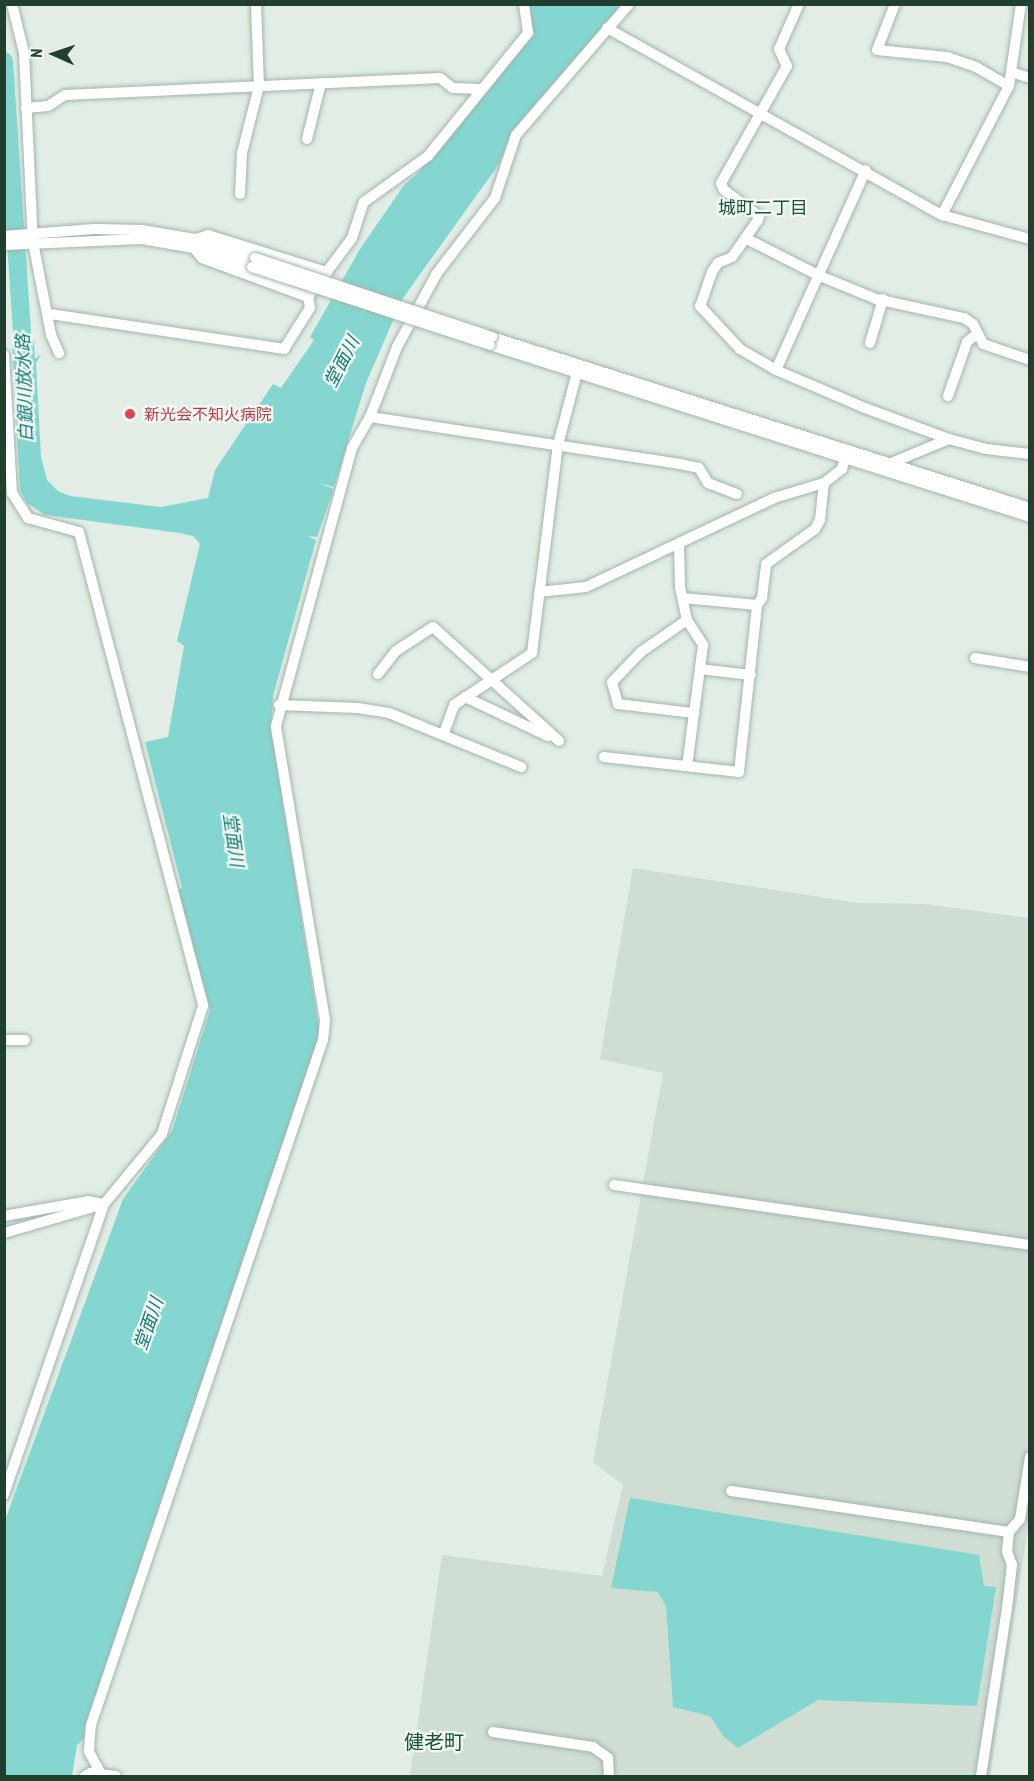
<!DOCTYPE html>
<meta charset="utf-8">
<style>
body{margin:0}
#map{position:relative;width:1034px;height:1781px;overflow:hidden;background:#e1ede5;font-family:"PT Sans Narrow","Noto Sans JP",sans-serif}
div>[style]{position:absolute}
.built>*{inset:0;background:#cfddd3}
.water>*{inset:0;background:#84d7d1}
.river>*{height:18px;margin:-9px;padding:0 9px;transform-origin:9px;border-radius:9px;background:#84d7d1}
.roads{filter:drop-shadow(0 0 2px #a3b5ab) drop-shadow(0 0 2px #a3b5ab)}
.minor>*{height:10px;margin:-5px;padding:0 5px;transform-origin:5px;border-radius:5px;background:#fff}
.bridges{filter:drop-shadow(0 0 2px #a3b5ab) drop-shadow(0 0 2px #a3b5ab)}
.minor-bridge>*{height:10px;margin:-5px;padding:0 5px;transform-origin:5px;border-radius:5px;background:#fff}
.dots>*{width:16px;height:16px;translate:-50% -50%;box-sizing:border-box;border:3px solid #f2f9f4;border-radius:50%}
span{translate:-50% -50%;white-space:nowrap;text-align:center;line-height:1.15;-webkit-text-stroke:4.5px #f2f9f4;paint-order:stroke}
.health-label{font-size:16px;color:#be3a42}
.left{translate:0 -50%;text-align:left}
.neighbourhood-label{font-size:18px;color:#1a5338}
.water-label{font-size:18px;color:#147b75;font-style:italic}
.quarter-label{font-size:20px;color:#1a5338}
.frame{position:absolute;inset:0;border:6px solid #203f2f;pointer-events:none}
.north{position:absolute;left:24px;top:24px;width:60px;height:60px;-webkit-text-stroke:4px #f2f9f4;paint-order:stroke;rotate:273deg;font-size:16px;font-weight:700;line-height:24px;text-align:center;color:#203f2f}
.north::after{content:'';display:block;margin:auto;width:21px;height:27px;background:#203f2f;clip-path:polygon(50% 0,100% 100%,50% 72%,0 100%)}
</style>
<div id="map">
<div class="built">
<div style="clip-path:polygon(633px 868px,859px 903px,924px 904px,1029px 918px,1029px 1521px,990px 1776px,410px 1776px,442px 1555px,602px 1576px,623px 1485px,593px 1462px,663px 1073px,600px 1059px)"></div>
</div>
<div class="water">
<div style="clip-path:polygon(526px 5px,624px 5px,511px 135px,499px 164px,403px 298px,366px 383px,334px 487px,319px 483px,334px 489px,317px 537px,308px 536px,316px 540px,273px 696px,271px 729px,320px 1034px,84px 1739px,77px 1745px,72px 1776px,5px 1776px,4px 1523px,123px 1199px,172px 1131px,210px 1010px,174px 891px,182px 888px,145px 742px,168px 737px,184px 646px,177px 641px,200px 544px,193px 536px,180px 533px,45px 515px,27px 503px,20px 490px,12px 344px,18px 344px,18px 338px,30px 338px,34px 342px,35px 359px,41px 354px,36px 363px,41px 457px,47px 480px,58px 491px,70px 496px,161px 507px,208px 498px,215px 470px,273px 384px,281px 388px,314px 340px,310px 337px,360px 249px,404px 185px,418px 173px,534px 33px)"></div>
<div style="clip-path:polygon(630px 1498px,979px 1555px,984px 1586px,996px 1587px,977px 1706px,818px 1700px,738px 1748px,724px 1737px,710px 1716px,673px 1707px,666px 1606px,658px 1592px,611px 1588px)"></div>
</div>
<div class="river">
<div style="left:4px;top:61px;width:301px;rotate:86.2deg"></div>
</div>
<div class="roads">
<div class="minor">
<div style="left:12px;top:4px;width:50px;rotate:76.2deg"></div>
<div style="left:24px;top:53px;width:189px;rotate:87.3deg"></div>
<div style="left:33px;top:242px;width:95px;rotate:79deg"></div>
<div style="left:51px;top:335px;width:20px;rotate:66deg"></div>
<div style="left:799px;top:4px;width:49px;rotate:114deg"></div>
<div style="left:779px;top:49px;width:19px;rotate:65deg"></div>
<div style="left:787px;top:66px;width:134px;rotate:119.4deg"></div>
<div style="left:721px;top:183px;width:8px;rotate:67deg"></div>
<div style="left:724px;top:190px;width:44px;rotate:36.6deg"></div>
<div style="left:759px;top:216px;width:4px;rotate:104deg"></div>
<div style="left:758px;top:220px;width:45px;rotate:125.1deg"></div>
<div style="left:732px;top:257px;width:15px;rotate:157deg"></div>
<div style="left:718px;top:263px;width:11px;rotate:124deg"></div>
<div style="left:712px;top:272px;width:36px;rotate:109deg"></div>
<div style="left:700px;top:306px;width:59px;rotate:47.1deg"></div>
<div style="left:740px;top:349px;width:42px;rotate:30.3deg"></div>
<div style="left:776px;top:370px;width:97px;rotate:23.1deg"></div>
<div style="left:865px;top:408px;width:90px;rotate:20.3deg"></div>
<div style="left:949px;top:439px;width:38px;rotate:15deg"></div>
<div style="left:986px;top:449px;width:44px;rotate:6.5deg"></div>
<div style="left:895px;top:4px;width:49px;rotate:111.4deg"></div>
<div style="left:877px;top:50px;width:70px;rotate:5.7deg"></div>
<div style="left:947px;top:57px;width:31px;rotate:19deg"></div>
<div style="left:976px;top:67px;width:38px;rotate:30deg"></div>
<div style="left:607px;top:28px;width:384px;rotate:29.2deg"></div>
<div style="left:942px;top:215px;width:91px;rotate:15.3deg"></div>
<div style="left:1014px;top:73px;width:17px;rotate:17deg"></div>
<div style="left:26px;top:108px;width:22px;rotate:-5deg"></div>
<div style="left:48px;top:106px;width:20px;rotate:-33deg"></div>
<div style="left:65px;top:95px;width:375px;rotate:-2.6deg"></div>
<div style="left:440px;top:78px;width:16px;rotate:38deg"></div>
<div style="left:453px;top:88px;width:29px;rotate:2deg"></div>
<div style="left:307px;top:139px;width:58px;rotate:-76deg"></div>
<div style="left:240px;top:194px;width:41px;rotate:-87.2deg"></div>
<div style="left:242px;top:153px;width:69px;rotate:-75.8deg"></div>
<div style="left:259px;top:86px;width:82px;rotate:-92.1deg"></div>
<div style="left:942px;top:215px;width:145px;rotate:-62.6deg"></div>
<div style="left:1009px;top:86px;width:83px;rotate:-81.7deg"></div>
<div style="left:4px;top:236px;width:90px;rotate:-4.4deg"></div>
<div style="left:94px;top:229px;width:48px;rotate:1.2deg"></div>
<div style="left:142px;top:230px;width:55px;rotate:9.5deg"></div>
<div style="left:196px;top:239px;width:62px;rotate:17.9deg"></div>
<div style="left:745px;top:238px;width:84px;rotate:26.9deg"></div>
<div style="left:820px;top:276px;width:61px;rotate:22.3deg"></div>
<div style="left:876px;top:299px;width:90px;rotate:12.2deg"></div>
<div style="left:964px;top:318px;width:11px;rotate:34deg"></div>
<div style="left:973px;top:324px;width:22px;rotate:63deg"></div>
<div style="left:983px;top:344px;width:50px;rotate:18.8deg"></div>
<div style="left:196px;top:239px;width:13px;rotate:-18deg"></div>
<div style="left:208px;top:235px;width:125px;rotate:17.3deg"></div>
<div style="left:4px;top:245px;width:137px;rotate:-2.5deg"></div>
<div style="left:141px;top:239px;width:54px;rotate:9.6deg"></div>
<div style="left:194px;top:248px;width:61px;rotate:18.1deg"></div>
<div style="left:194px;top:248px;width:13px;rotate:51deg"></div>
<div style="left:202px;top:258px;width:113px;rotate:20.2deg"></div>
<div style="left:50px;top:314px;width:237px;rotate:8.5deg"></div>
<div style="left:284px;top:349px;width:49px;rotate:-57.6deg"></div>
<div style="left:310px;top:308px;width:11px;rotate:-100deg"></div>
<div style="left:308px;top:297px;width:74px;rotate:-53.3deg"></div>
<div style="left:352px;top:238px;width:38px;rotate:-72deg"></div>
<div style="left:364px;top:202px;width:79px;rotate:-35.7deg"></div>
<div style="left:428px;top:156px;width:159px;rotate:-50.9deg"></div>
<div style="left:528px;top:33px;width:29px;rotate:-98deg"></div>
<div style="left:492px;top:337px;width:565px;rotate:17.63deg"></div>
<div style="left:870px;top:343px;width:46px;rotate:-73.5deg"></div>
<div style="left:490px;top:345px;width:567px;rotate:17.67deg"></div>
<div style="left:4px;top:355px;width:138px;rotate:86.7deg"></div>
<div style="left:12px;top:493px;width:30px;rotate:57deg"></div>
<div style="left:28px;top:518px;width:53px;rotate:15.4deg"></div>
<div style="left:79px;top:532px;width:490px;rotate:75.3deg"></div>
<div style="left:203px;top:1006px;width:134px;rotate:107.8deg"></div>
<div style="left:162px;top:1134px;width:91px;rotate:129.6deg"></div>
<div style="left:104px;top:1204px;width:308px;rotate:109deg"></div>
<div style="left:776px;top:370px;width:219px;rotate:-65.8deg"></div>
<div style="left:948px;top:396px;width:57px;rotate:-70.6deg"></div>
<div style="left:967px;top:342px;width:14px;rotate:-39deg"></div>
<div style="left:370px;top:417px;width:314px;rotate:8.6deg"></div>
<div style="left:680px;top:464px;width:19px;rotate:12deg"></div>
<div style="left:699px;top:468px;width:17px;rotate:59deg"></div>
<div style="left:708px;top:483px;width:31px;rotate:21deg"></div>
<div style="left:884px;top:466px;width:70px;rotate:-22.6deg"></div>
<div style="left:679px;top:543px;width:44px;rotate:88.7deg"></div>
<div style="left:680px;top:587px;width:34px;rotate:78deg"></div>
<div style="left:687px;top:620px;width:30px;rotate:57deg"></div>
<div style="left:703px;top:645px;width:122px;rotate:97.5deg"></div>
<div style="left:539px;top:592px;width:47px;rotate:-6.1deg"></div>
<div style="left:586px;top:587px;width:208px;rotate:-25.3deg"></div>
<div style="left:774px;top:498px;width:52px;rotate:-16.7deg"></div>
<div style="left:824px;top:483px;width:23px;rotate:-38deg"></div>
<div style="left:842px;top:469px;width:15px;rotate:-74deg"></div>
<div style="left:683px;top:598px;width:74px;rotate:5.4deg"></div>
<div style="left:687px;top:620px;width:56px;rotate:145.2deg"></div>
<div style="left:641px;top:652px;width:42px;rotate:134deg"></div>
<div style="left:612px;top:682px;width:23px;rotate:75deg"></div>
<div style="left:618px;top:704px;width:77px;rotate:6.8deg"></div>
<div style="left:975px;top:658px;width:56px;rotate:9.3deg"></div>
<div style="left:700px;top:669px;width:51px;rotate:6.7deg"></div>
<div style="left:378px;top:674px;width:29px;rotate:-52deg"></div>
<div style="left:396px;top:651px;width:44px;rotate:-33deg"></div>
<div style="left:433px;top:627px;width:170px;rotate:42.1deg"></div>
<div style="left:465px;top:697px;width:92px;rotate:25.2deg"></div>
<div style="left:279px;top:705px;width:79px;rotate:2.2deg"></div>
<div style="left:358px;top:708px;width:31px;rotate:9deg"></div>
<div style="left:389px;top:713px;width:143px;rotate:22.2deg"></div>
<div style="left:444px;top:733px;width:30px;rotate:-70deg"></div>
<div style="left:454px;top:705px;width:94px;rotate:-33.7deg"></div>
<div style="left:532px;top:653px;width:210px;rotate:-82.9deg"></div>
<div style="left:558px;top:445px;width:79px;rotate:-75.3deg"></div>
<div style="left:604px;top:757px;width:136px;rotate:6.3deg"></div>
<div style="left:739px;top:772px;width:168px;rotate:-83.8deg"></div>
<div style="left:757px;top:605px;width:9px;rotate:-54deg"></div>
<div style="left:762px;top:598px;width:34px;rotate:-83deg"></div>
<div style="left:766px;top:564px;width:60px;rotate:-35.5deg"></div>
<div style="left:815px;top:529px;width:10px;rotate:-61deg"></div>
<div style="left:820px;top:520px;width:37px;rotate:-84deg"></div>
<div style="left:4px;top:1040px;width:21px"></div>
<div style="left:614px;top:1185px;width:420px;rotate:8.2deg"></div>
<div style="left:4px;top:1216px;width:85px;rotate:-10.1deg"></div>
<div style="left:88px;top:1201px;width:16px;rotate:11deg"></div>
<div style="left:4px;top:1233px;width:104px;rotate:-16.2deg"></div>
<div style="left:731px;top:1491px;width:281px;rotate:8.4deg"></div>
<div style="left:493px;top:1732px;width:101px;rotate:8.5deg"></div>
<div style="left:593px;top:1747px;width:19px;rotate:36deg"></div>
<div style="left:608px;top:1758px;width:18px;rotate:87deg"></div>
<div style="left:101px;top:1774px;width:26px;rotate:-118deg"></div>
<div style="left:89px;top:1751px;width:26px;rotate:-86deg"></div>
<div style="left:91px;top:1725px;width:723px;rotate:-71.29deg"></div>
<div style="left:323px;top:1040px;width:20px;rotate:-84deg"></div>
<div style="left:325px;top:1020px;width:298px;rotate:-99.5deg"></div>
<div style="left:276px;top:726px;width:288px;rotate:-74.7deg"></div>
<div style="left:352px;top:448px;width:36px;rotate:-60deg"></div>
<div style="left:370px;top:417px;width:75px;rotate:-68.9deg"></div>
<div style="left:397px;top:347px;width:84px;rotate:-61.6deg"></div>
<div style="left:437px;top:273px;width:95px;rotate:-52.3deg"></div>
<div style="left:495px;top:198px;width:66px;rotate:-71.6deg"></div>
<div style="left:516px;top:135px;width:173px;rotate:-49.2deg"></div>
<div style="left:85px;top:1776px;width:7px;rotate:-27deg"></div>
<div style="left:91px;top:1773px;width:25px;rotate:7deg"></div>
<div style="left:981px;top:1776px;width:170px;rotate:-81.2deg"></div>
<div style="left:1007px;top:1608px;width:43px;rotate:-83.4deg"></div>
<div style="left:1012px;top:1565px;width:15px;rotate:-110deg"></div>
<div style="left:1007px;top:1551px;width:19px;rotate:-84deg"></div>
<div style="left:1009px;top:1532px;width:17px;rotate:-50deg"></div>
<div style="left:1020px;top:1519px;width:63px;rotate:-80.8deg"></div>
</div>
</div>
<div class="bridges">
<div class="minor-bridge">
<div style="left:255px;top:258px;width:250px;rotate:18.4deg"></div>
<div style="left:252px;top:267px;width:250px;rotate:18.1deg"></div>
</div>
</div>
<div class="dots">
<div style="left:130px;top:414px;background:#e0444e"></div>
</div>
<div class="health-label">
<span class="left" style="left:144px;top:414px">新光会不知火病院</span>
</div>
<div class="neighbourhood-label">
<span style="left:763px;top:208px">城町二丁目</span>
</div>
<div class="water-label">
<span style="left:342px;top:362px;rotate:-63deg">堂面川</span>
<span style="left:25px;top:388px;rotate:-92deg">白銀川放水路</span>
<span style="left:233px;top:840px;rotate:82deg">堂面川</span>
<span style="left:149px;top:1324px;rotate:-71deg">堂面川</span>
</div>
<div class="quarter-label">
<span style="left:434px;top:1742px">健老町</span>
</div>
<div class="frame"></div>
<div class="north">N</div>
</div>
